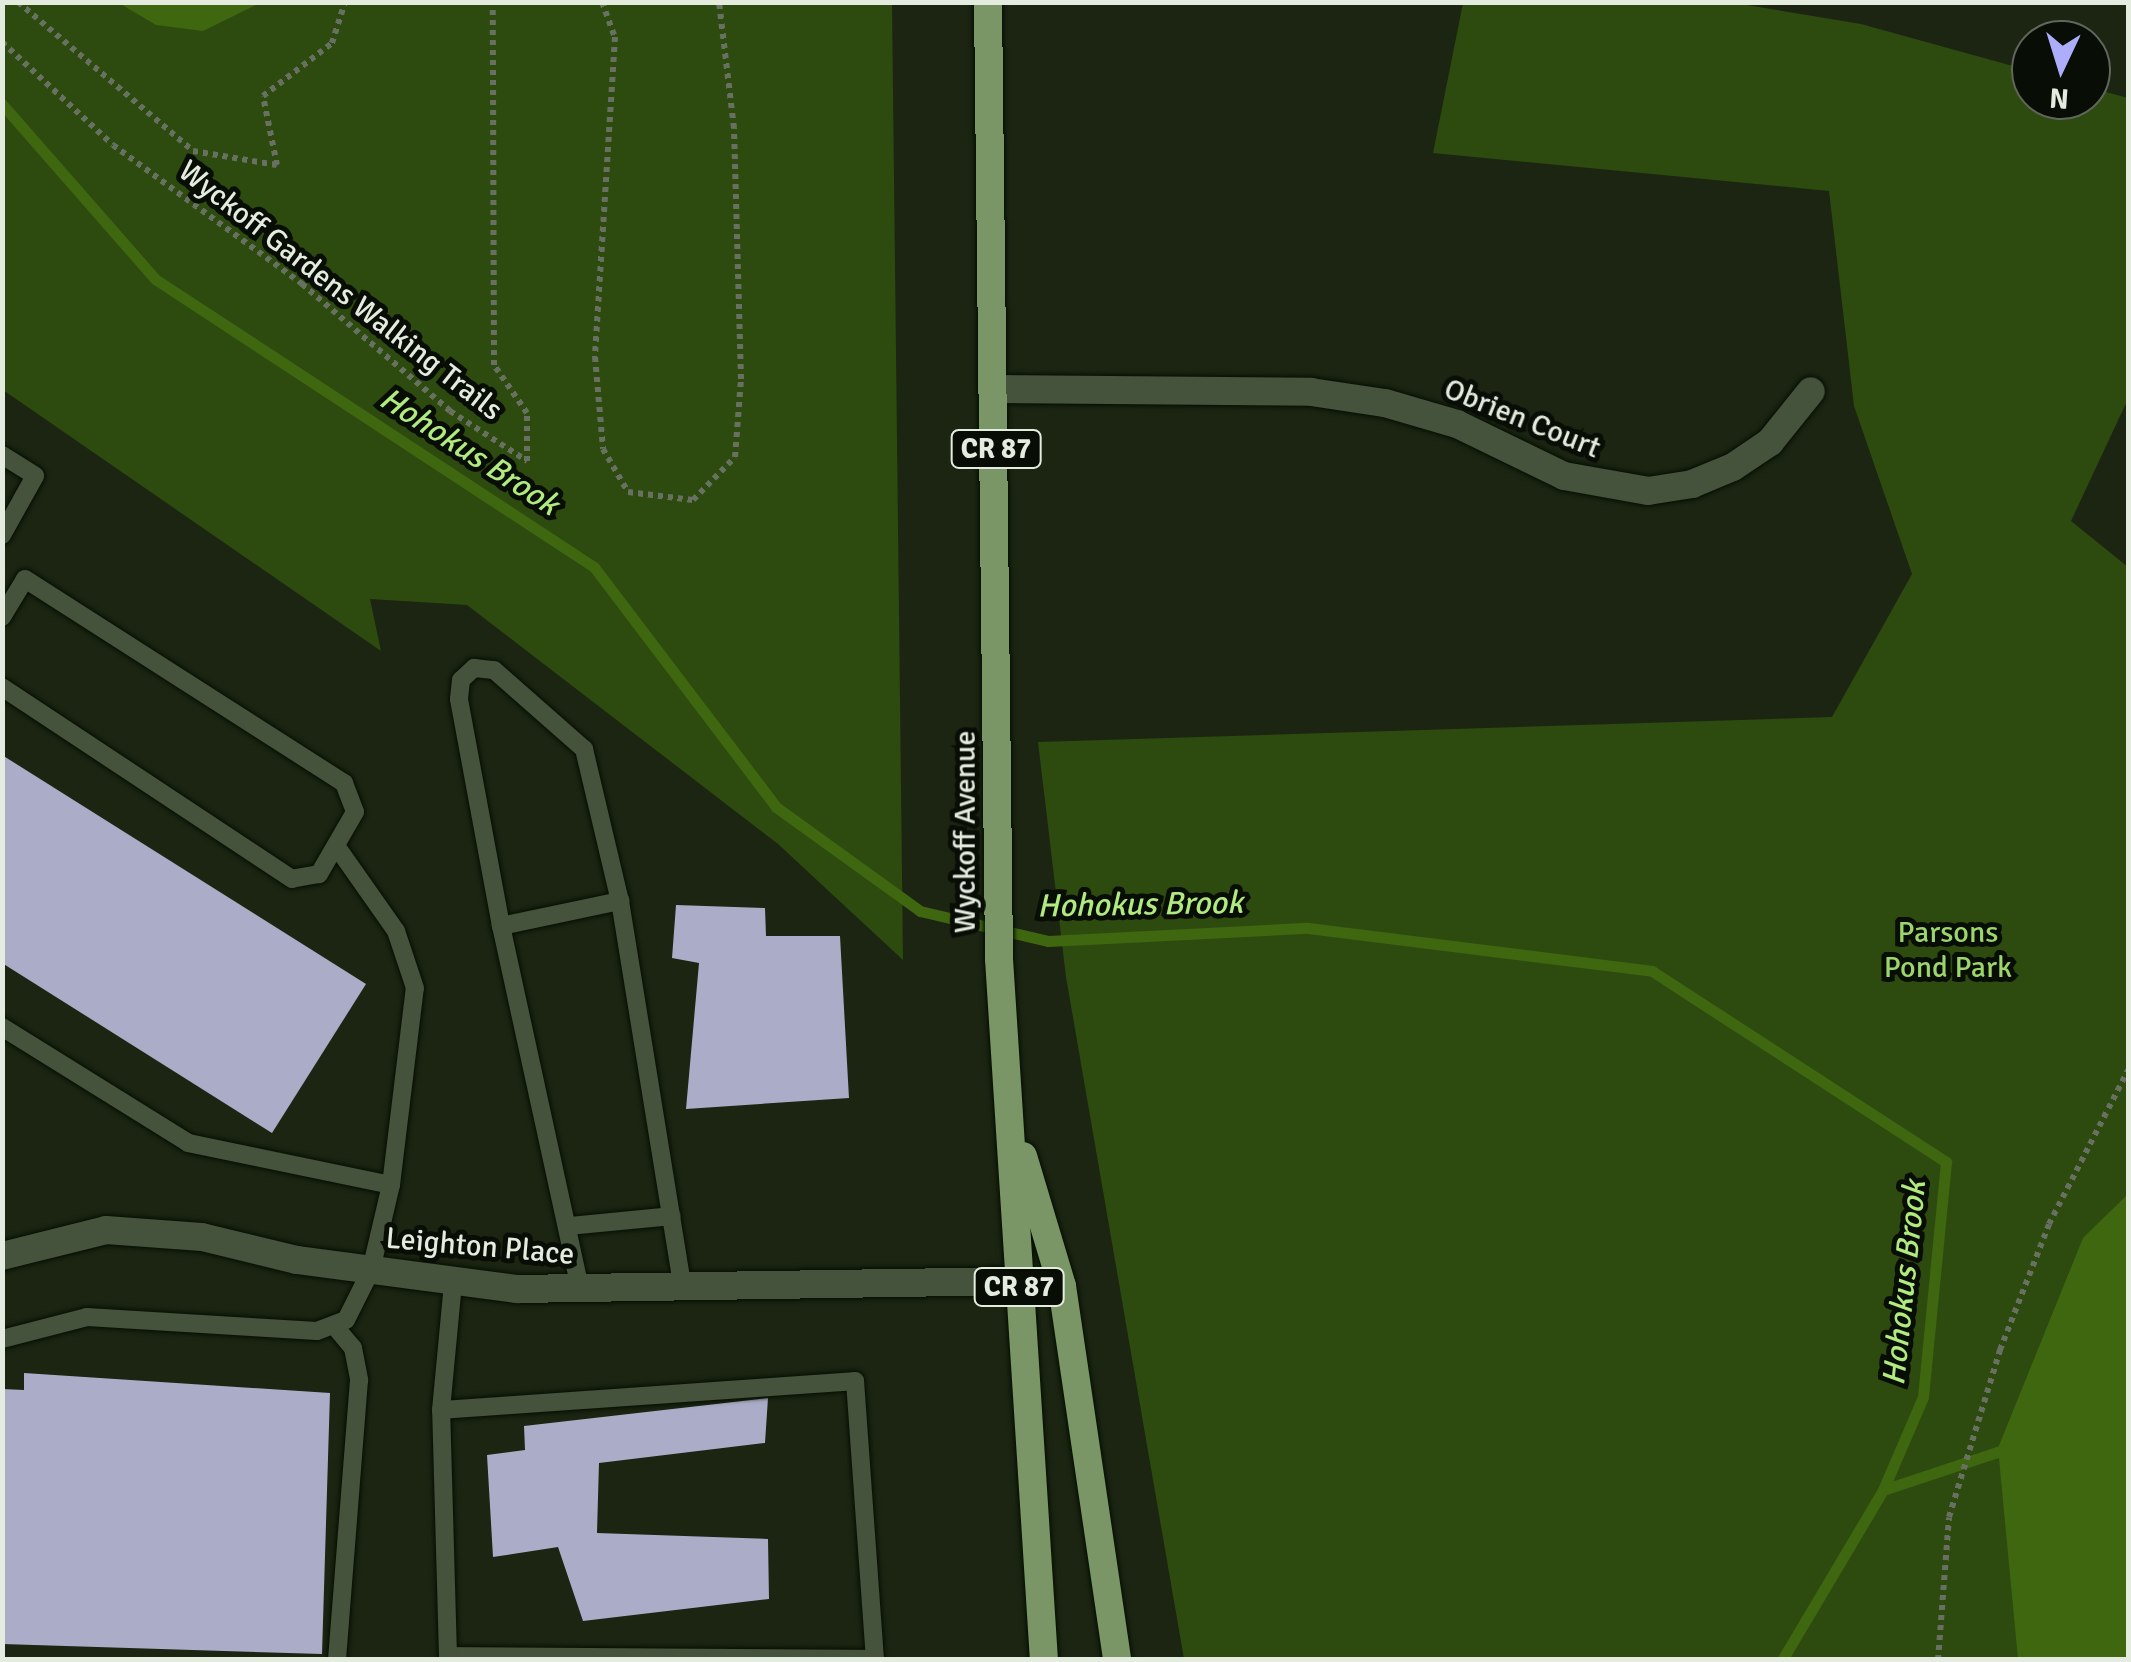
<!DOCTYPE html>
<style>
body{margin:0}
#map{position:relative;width:2131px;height:1662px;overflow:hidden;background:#1b2512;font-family:Signika,sans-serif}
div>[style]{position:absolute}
.green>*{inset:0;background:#2d4a0f}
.water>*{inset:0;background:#3f6710}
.stream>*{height:11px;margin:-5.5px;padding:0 5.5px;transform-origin:5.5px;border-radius:5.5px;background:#3f6710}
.building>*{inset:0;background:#abacc7}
.path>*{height:6px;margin-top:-3px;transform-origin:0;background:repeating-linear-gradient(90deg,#687161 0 5px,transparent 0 10px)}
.roads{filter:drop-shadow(0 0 2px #060e01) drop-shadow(0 0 2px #060e01)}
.service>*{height:18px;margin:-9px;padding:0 9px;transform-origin:9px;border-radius:9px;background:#45523c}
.minor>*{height:28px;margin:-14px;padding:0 14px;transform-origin:14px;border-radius:14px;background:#45523c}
.primary>*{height:28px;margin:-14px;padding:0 14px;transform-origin:14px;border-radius:14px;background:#7a9666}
span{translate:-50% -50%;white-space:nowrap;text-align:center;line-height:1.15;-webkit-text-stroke:10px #080d05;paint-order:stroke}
.shield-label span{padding:2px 8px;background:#080d05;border:2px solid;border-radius:8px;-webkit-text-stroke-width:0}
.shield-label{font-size:28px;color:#e4ecdf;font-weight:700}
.street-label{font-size:30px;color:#e4ecdf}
.park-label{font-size:30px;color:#9cd56a}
.water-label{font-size:32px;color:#b1eb7f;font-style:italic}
.frame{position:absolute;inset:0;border:5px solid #e4ecdf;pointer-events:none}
.north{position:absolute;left:2011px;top:20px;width:100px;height:100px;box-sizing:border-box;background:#080d05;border:2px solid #60665c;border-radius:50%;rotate:184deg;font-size:28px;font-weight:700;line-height:40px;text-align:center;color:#e4ecdf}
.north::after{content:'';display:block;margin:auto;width:35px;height:45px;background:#adaefb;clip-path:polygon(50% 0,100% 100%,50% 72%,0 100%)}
</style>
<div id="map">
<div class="green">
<div style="clip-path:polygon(3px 3px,892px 3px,903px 960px,778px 844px,467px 605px,370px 599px,381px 651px,3px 390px)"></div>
<div style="clip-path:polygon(1463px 3px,1735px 3px,1861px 24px,2031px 71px,2031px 100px,2091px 100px,2091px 88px,2128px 98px,2128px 399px,2071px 521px,2128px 567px,2128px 1659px,1184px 1659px,1066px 977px,1038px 742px,1832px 717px,1912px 574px,1854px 406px,1829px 191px,1433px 153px)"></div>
</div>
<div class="water">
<div style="clip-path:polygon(119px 3px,260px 3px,203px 31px,156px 25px)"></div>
<div style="clip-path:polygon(2128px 1194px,2128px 1659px,2018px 1659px,1998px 1448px,2083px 1238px)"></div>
</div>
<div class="stream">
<div style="left:2px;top:104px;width:232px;rotate:48.8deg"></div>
<div style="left:155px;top:279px;width:525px;rotate:33.27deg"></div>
<div style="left:594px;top:567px;width:301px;rotate:52.8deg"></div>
<div style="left:776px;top:807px;width:178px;rotate:35.8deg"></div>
<div style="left:920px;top:911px;width:131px;rotate:13.2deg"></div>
<div style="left:1048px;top:941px;width:260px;rotate:-2.9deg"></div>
<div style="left:1308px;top:928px;width:347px;rotate:7.1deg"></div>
<div style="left:1652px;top:971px;width:351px;rotate:33deg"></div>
<div style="left:1946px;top:1162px;width:236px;rotate:95.6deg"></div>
<div style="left:1923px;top:1397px;width:101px;rotate:113.3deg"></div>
<div style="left:1883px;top:1490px;width:198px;rotate:120.7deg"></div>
<div style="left:1883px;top:1490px;width:133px;rotate:-18.4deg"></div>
</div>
<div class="building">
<div style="clip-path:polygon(2px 755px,366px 984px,272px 1133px,2px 963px)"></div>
<div style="clip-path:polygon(676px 905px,765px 908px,766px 936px,840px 936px,849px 1098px,686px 1109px,699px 963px,672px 958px)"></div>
<div style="clip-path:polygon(24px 1373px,330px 1393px,322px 1654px,2px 1644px,2px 1389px,24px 1390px)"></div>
<div style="clip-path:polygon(768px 1398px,765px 1443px,599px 1463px,597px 1533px,768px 1539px,769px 1599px,583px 1621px,558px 1547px,493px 1557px,487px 1455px,525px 1450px,524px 1426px)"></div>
</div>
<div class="path">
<div style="left:18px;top:2px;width:230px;rotate:40.4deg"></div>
<div style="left:193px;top:151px;width:85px;rotate:9.5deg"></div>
<div style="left:277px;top:165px;width:70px;rotate:-101.5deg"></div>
<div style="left:263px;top:96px;width:87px;rotate:-37.5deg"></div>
<div style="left:332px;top:43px;width:43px;rotate:-72.4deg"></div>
<div style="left:602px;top:2px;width:37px;rotate:70deg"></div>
<div style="left:615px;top:37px;width:321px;rotate:93.6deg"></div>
<div style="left:595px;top:357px;width:92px;rotate:85deg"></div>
<div style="left:603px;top:449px;width:50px;rotate:59.8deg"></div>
<div style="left:628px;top:492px;width:65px;rotate:7deg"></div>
<div style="left:693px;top:500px;width:60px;rotate:-45.7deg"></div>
<div style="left:735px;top:457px;width:78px;rotate:-85.6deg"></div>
<div style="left:741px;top:379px;width:251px;rotate:-91.6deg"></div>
<div style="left:734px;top:128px;width:127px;rotate:-96.8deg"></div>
<div style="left:2px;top:42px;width:151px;rotate:42.9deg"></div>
<div style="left:113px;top:145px;width:235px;rotate:36.3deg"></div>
<div style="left:302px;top:284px;width:195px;rotate:40.6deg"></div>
<div style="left:450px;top:411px;width:92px;rotate:33deg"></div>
<div style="left:527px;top:461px;width:48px;rotate:-90deg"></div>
<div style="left:527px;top:413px;width:58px;rotate:-124.5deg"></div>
<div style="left:494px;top:365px;width:363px;rotate:-90.2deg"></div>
<div style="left:1938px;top:1660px;width:143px;rotate:-85.6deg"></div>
<div style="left:1949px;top:1517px;width:175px;rotate:-73deg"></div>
<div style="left:2000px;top:1350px;width:135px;rotate:-68.7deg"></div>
<div style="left:2049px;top:1224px;width:173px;rotate:-62.8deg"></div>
</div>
<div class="roads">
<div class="service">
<div style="left:2px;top:455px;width:39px;rotate:32deg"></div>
<div style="left:35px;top:476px;width:68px;rotate:119.2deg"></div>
<div style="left:2px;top:617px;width:44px;rotate:-58.8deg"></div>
<div style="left:25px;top:579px;width:379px;rotate:32.6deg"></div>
<div style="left:344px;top:783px;width:31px;rotate:69deg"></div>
<div style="left:355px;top:812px;width:72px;rotate:120.1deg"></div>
<div style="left:319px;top:874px;width:27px;rotate:170deg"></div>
<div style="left:292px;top:879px;width:348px;rotate:-146.5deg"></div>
<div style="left:501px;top:926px;width:231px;rotate:-100.5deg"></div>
<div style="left:459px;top:699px;width:19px;rotate:-84deg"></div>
<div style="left:461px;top:680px;width:18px;rotate:-43deg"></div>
<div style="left:474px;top:668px;width:20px;rotate:6deg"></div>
<div style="left:494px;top:670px;width:120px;rotate:41.3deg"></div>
<div style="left:584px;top:749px;width:156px;rotate:76.7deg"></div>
<div style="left:2px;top:1027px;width:219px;rotate:31.9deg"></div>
<div style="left:188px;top:1143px;width:207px;rotate:11.7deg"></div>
<div style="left:569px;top:1226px;width:103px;rotate:-5.5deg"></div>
<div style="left:580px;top:1288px;width:371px;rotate:-102.3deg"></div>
<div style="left:501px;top:926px;width:122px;rotate:-11.9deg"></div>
<div style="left:620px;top:901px;width:389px;rotate:80.8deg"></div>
<div style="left:337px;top:1329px;width:25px;rotate:50deg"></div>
<div style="left:353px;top:1348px;width:33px;rotate:79deg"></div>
<div style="left:359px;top:1380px;width:281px;rotate:94.5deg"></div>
<div style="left:2px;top:1339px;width:88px;rotate:-14.5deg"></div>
<div style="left:87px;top:1317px;width:230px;rotate:3.5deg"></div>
<div style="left:317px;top:1331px;width:31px;rotate:-21deg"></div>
<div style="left:346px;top:1320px;width:56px;rotate:-63.4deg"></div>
<div style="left:371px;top:1270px;width:87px;rotate:-76.8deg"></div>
<div style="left:391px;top:1185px;width:198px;rotate:-83.1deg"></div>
<div style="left:415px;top:988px;width:60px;rotate:-108.4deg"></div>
<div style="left:396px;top:931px;width:103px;rotate:-125.1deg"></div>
<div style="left:441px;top:1410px;width:415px;rotate:-4deg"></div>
<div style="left:855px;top:1381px;width:279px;rotate:85.9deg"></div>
<div style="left:875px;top:1659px;width:427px;rotate:-179.6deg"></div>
<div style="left:448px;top:1656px;width:246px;rotate:-91.6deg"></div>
<div style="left:441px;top:1410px;width:128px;rotate:-84.6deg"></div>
</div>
<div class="minor">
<div style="left:995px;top:389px;width:316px;rotate:0.5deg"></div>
<div style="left:1311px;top:392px;width:75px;rotate:8.5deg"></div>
<div style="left:1385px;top:403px;width:75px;rotate:16.3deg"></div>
<div style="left:1457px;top:424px;width:119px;rotate:25.9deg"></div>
<div style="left:1564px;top:476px;width:85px;rotate:10.1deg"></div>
<div style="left:1648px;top:491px;width:45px;rotate:-9deg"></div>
<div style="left:1692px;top:484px;width:44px;rotate:-22.5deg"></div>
<div style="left:1733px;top:467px;width:45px;rotate:-34deg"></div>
<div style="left:1770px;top:442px;width:65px;rotate:-51.2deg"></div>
<div style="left:2px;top:1256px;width:107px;rotate:-14deg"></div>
<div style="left:106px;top:1230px;width:96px;rotate:4.2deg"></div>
<div style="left:202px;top:1237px;width:98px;rotate:13.6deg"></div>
<div style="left:297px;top:1260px;width:222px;rotate:7.5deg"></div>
<div style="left:517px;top:1289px;width:502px;rotate:-0.91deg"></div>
</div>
<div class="primary">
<div style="left:988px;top:2px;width:957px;rotate:89.34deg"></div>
<div style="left:999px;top:959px;width:702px;rotate:86.33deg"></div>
<div style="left:1023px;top:1156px;width:136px;rotate:73.3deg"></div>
<div style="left:1062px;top:1286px;width:378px;rotate:81.6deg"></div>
</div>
</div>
<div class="shield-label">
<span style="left:996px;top:449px">CR 87</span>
<span style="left:1019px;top:1287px">CR 87</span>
</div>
<div class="street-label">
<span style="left:340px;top:291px;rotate:38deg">Wyckoff Gardens Walking Trails</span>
<span style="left:1522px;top:419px;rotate:22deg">Obrien Court</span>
<span style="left:966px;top:832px;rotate:-90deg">Wyckoff Avenue</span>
<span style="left:480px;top:1247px;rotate:5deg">Leighton Place</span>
</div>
<div class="park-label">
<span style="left:1948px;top:950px">Parsons<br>Pond Park</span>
</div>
<div class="water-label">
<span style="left:469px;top:452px;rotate:33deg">Hohokus Brook</span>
<span style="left:1140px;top:905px;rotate:-1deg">Hohokus Brook</span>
<span style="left:1905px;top:1283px;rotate:-84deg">Hohokus Brook</span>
</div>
<div class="frame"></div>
<div class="north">N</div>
</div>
